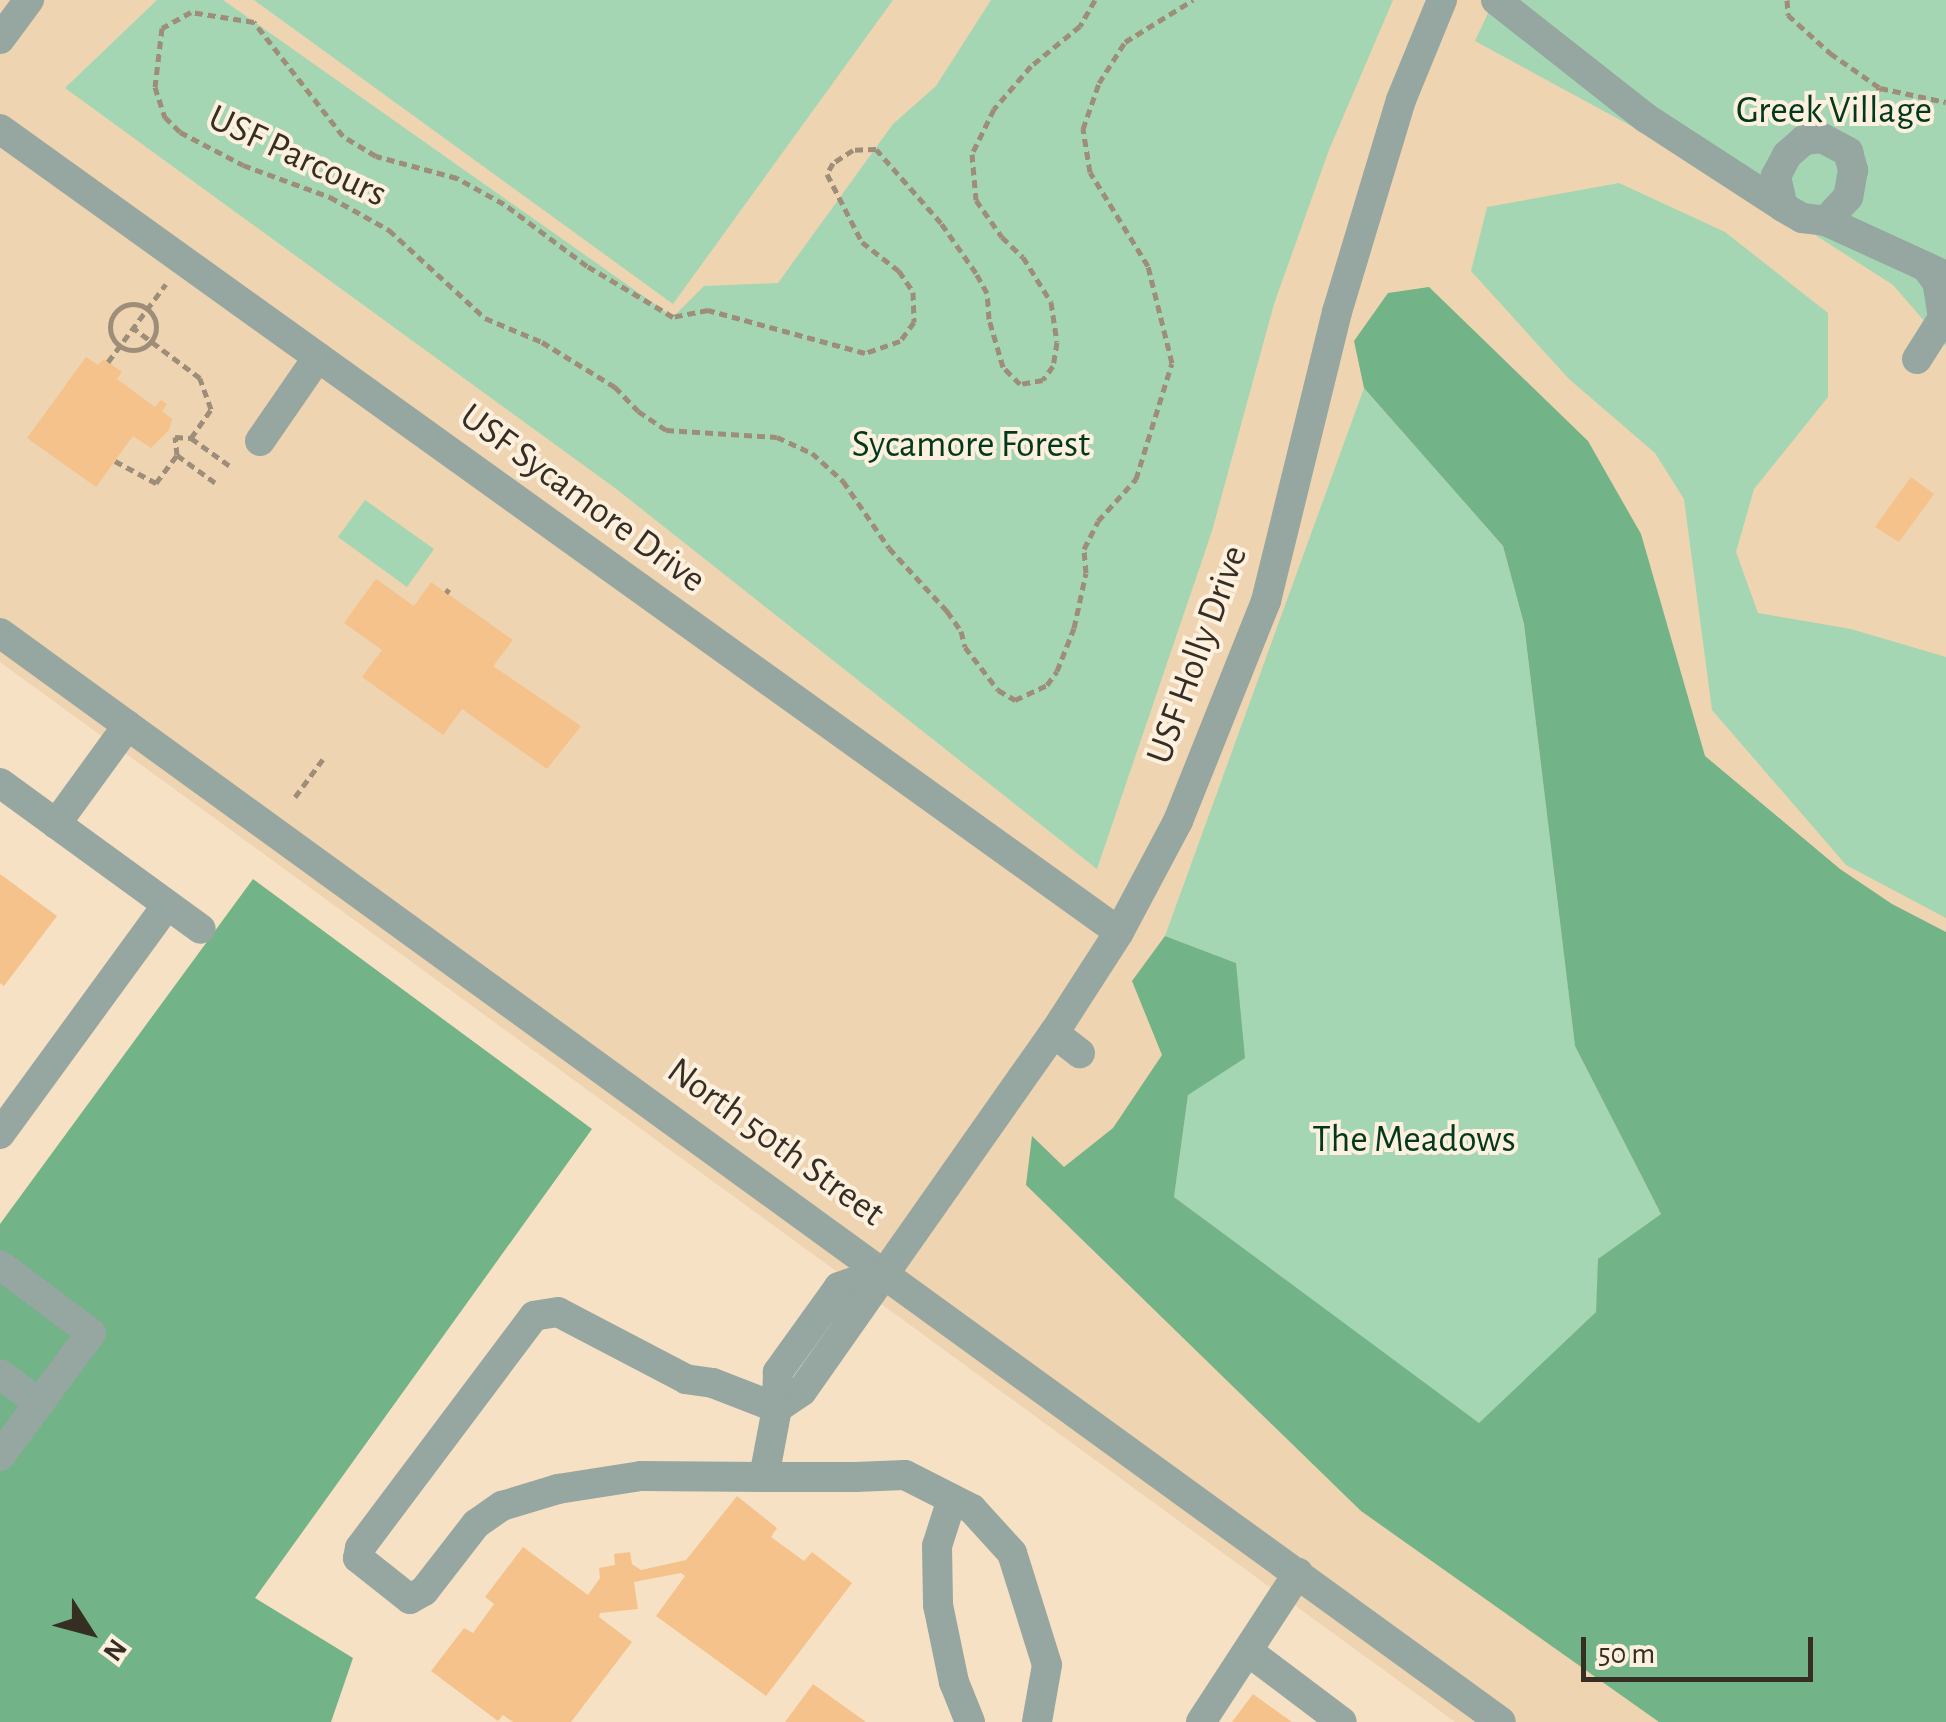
<!DOCTYPE html>
<style>
body{margin:0}
#map{position:relative;width:1946px;height:1722px;overflow:hidden;background:#f7e1c5;font-family:"Alegreya Sans",sans-serif}
div>[style]{position:absolute}
.built>*{inset:0;background:#eed4b1}
.green>*{inset:0;background:#a4d6b3}
.forest>*{inset:0;background:#72b387}
.building>*{inset:0;background:#f5c28b}
.path>*{height:5px;margin-top:-2.5px;transform-origin:0;background:repeating-linear-gradient(90deg,#9d8d79 0 8px,transparent 0 13px)}
.path>.ring{margin:-2.5px;padding:0;box-sizing:content-box;background:none;border:5px solid #9d8d79;border-radius:50%}
.minor>*{height:30px;margin:-15px;padding:0 15px;transform-origin:15px;border-radius:15px;background:#96a6a0}
span{translate:-50% -50%;white-space:nowrap;text-align:center;line-height:1.15;-webkit-text-stroke:8px #fdf0df;paint-order:stroke}
.park-label{font-size:38px;color:#02381c}
.street-label{font-size:38px;color:#362e23}
.north{position:absolute;left:40px;top:1582px;width:100px;height:100px;-webkit-text-stroke:8px #fdf0df;paint-order:stroke;rotate:126deg;font-size:28px;font-weight:700;line-height:40px;text-align:center;color:#362e23}
.north::after{content:'';display:block;margin:auto;width:35px;height:45px;background:#362e23;clip-path:polygon(50% 0,100% 100%,50% 72%,0 100%)}
.scale{position:absolute;left:1581px;top:1637px;width:232px;height:45px;box-sizing:border-box;border:5px solid #362e23;border-top:0;padding-left:12px;font-size:30px;line-height:35px;white-space:nowrap;color:#362e23;-webkit-text-stroke:8px #fdf0df;paint-order:stroke}
</style>
<div id="map">
<div class="built">
<div style="clip-path:polygon(0 0,1946px 0,1946px 1722px,1455px 1722px,0 662px)"></div>
</div>
<div class="green">
<div style="clip-path:polygon(157px 0,223px 0,673px 317px,704px 286px,778px 283px,893px 124px,936px 86px,991px 0,1393px 0,1329px 150px,1274px 304px,1212px 531px,1097px 869px,615px 488px,65px 88px)"></div>
<div style="clip-path:polygon(254px 0,893px 0,673px 304px)"></div>
<div style="clip-path:polygon(1494px 0,1946px 0,1946px 346px,1893px 285px,1725px 177px,1475px 41px)"></div>
<div style="clip-path:polygon(1619px 183px,1725px 232px,1828px 313px,1828px 397px,1754px 489px,1736px 552px,1758px 613px,1851px 629px,1946px 657px,1946px 918px,1846px 865px,1712px 710px,1684px 499px,1655px 453px,1569px 379px,1471px 271px,1487px 207px)"></div>
<div style="clip-path:polygon(1364px 388px,1503px 546px,1524px 624px,1575px 1046px,1661px 1214px,1599px 1259px,1596px 1312px,1479px 1424px,1174px 1197px,1188px 1095px,1236px 963px,1165px 936px)"></div>
<div style="clip-path:polygon(365px 500px,434px 549px,407px 587px,338px 537px)"></div>
</div>
<div class="forest">
<div style="clip-path:polygon(1429px 287px,1588px 441px,1641px 534px,1705px 756px,1840px 869px,1892px 904px,1946px 932px,1946px 1722px,1659px 1722px,1361px 1511px,1026px 1185px,1032px 1136px,1064px 1167px,1113px 1128px,1162px 1055px,1132px 981px,1165px 936px,1236px 963px,1245px 1058px,1188px 1095px,1174px 1197px,1479px 1423px,1596px 1312px,1598px 1259px,1661px 1214px,1575px 1046px,1524px 624px,1503px 546px,1364px 388px,1354px 341px,1388px 293px)"></div>
<div style="clip-path:polygon(253px 879px,592px 1129px,255px 1598px,353px 1658px,331px 1722px,0 1722px,0 1224px)"></div>
</div>
<div class="building">
<div style="clip-path:polygon(86px 357px,98px 365px,104px 359px,122px 372px,117px 379px,155px 407px,161px 400px,167px 404px,162px 411px,172px 419px,169px 430px,151px 448px,133px 436px,96px 487px,27px 438px)"></div>
<div style="clip-path:polygon(1911px 477px,1934px 494px,1899px 542px,1875px 527px)"></div>
<div style="clip-path:polygon(376px 579px,414px 606px,431px 582px,513px 640px,493px 666px,581px 726px,547px 769px,462px 709px,443px 735px,362px 677px,382px 650px,344px 623px)"></div>
<div style="clip-path:polygon(0 874px,57px 916px,4px 986px,0 983px)"></div>
<div style="clip-path:polygon(737px 1496px,777px 1528px,771px 1537px,804px 1561px,812px 1552px,852px 1583px,766px 1696px,656px 1616px,685px 1576px,681px 1573px,634px 1582px,638px 1609px,600px 1613px,599px 1617px,632px 1642px,571px 1722px,513px 1722px,503px 1715px,498px 1721px,431px 1671px,464px 1628px,473px 1633px,494px 1604px,485px 1597px,523px 1547px,588px 1595px,600px 1578px,599px 1568px,615px 1565px,614px 1554px,630px 1552px,632px 1564px,641px 1570px,686px 1560px)"></div>
<div style="clip-path:polygon(813px 1684px,866px 1722px,785px 1722px)"></div>
<div style="clip-path:polygon(1253px 1694px,1292px 1722px,1232px 1722px)"></div>
</div>
<div class="path">
<div style="left:1095px;top:0;width:30px;rotate:120deg"></div>
<div style="left:1080px;top:26px;width:63px;rotate:140.8deg"></div>
<div style="left:1031px;top:66px;width:57px;rotate:130.7deg"></div>
<div style="left:994px;top:109px;width:50px;rotate:116.1deg"></div>
<div style="left:972px;top:154px;width:46px;rotate:85deg"></div>
<div style="left:976px;top:200px;width:45px;rotate:54.9deg"></div>
<div style="left:1002px;top:237px;width:29px;rotate:44deg"></div>
<div style="left:1023px;top:257px;width:53px;rotate:58.1deg"></div>
<div style="left:1051px;top:302px;width:40px;rotate:81.5deg"></div>
<div style="left:1057px;top:342px;width:24px;rotate:99deg"></div>
<div style="left:1053px;top:366px;width:17px;rotate:126deg"></div>
<div style="left:1043px;top:380px;width:23px;rotate:170deg"></div>
<div style="left:1020px;top:384px;width:24px;rotate:-135deg"></div>
<div style="left:1003px;top:367px;width:50px;rotate:-106.3deg"></div>
<div style="left:989px;top:319px;width:26px;rotate:-94deg"></div>
<div style="left:987px;top:293px;width:23px;rotate:-119deg"></div>
<div style="left:976px;top:273px;width:61px;rotate:-125deg"></div>
<div style="left:941px;top:223px;width:98px;rotate:-131.3deg"></div>
<div style="left:876px;top:149px;width:23px;rotate:178deg"></div>
<div style="left:853px;top:150px;width:24px;rotate:147deg"></div>
<div style="left:833px;top:163px;width:13px;rotate:119deg"></div>
<div style="left:827px;top:174px;width:76px;rotate:62.8deg"></div>
<div style="left:862px;top:242px;width:47px;rotate:38.1deg"></div>
<div style="left:899px;top:271px;width:25px;rotate:56deg"></div>
<div style="left:913px;top:292px;width:30px;rotate:88deg"></div>
<div style="left:914px;top:322px;width:24px;rotate:126deg"></div>
<div style="left:900px;top:341px;width:37px;rotate:161deg"></div>
<div style="left:865px;top:353px;width:163px;rotate:-164.7deg"></div>
<div style="left:708px;top:310px;width:36px;rotate:169deg"></div>
<div style="left:673px;top:317px;width:100px;rotate:-149.3deg"></div>
<div style="left:587px;top:266px;width:104px;rotate:-143.2deg"></div>
<div style="left:504px;top:204px;width:54px;rotate:-151deg"></div>
<div style="left:457px;top:178px;width:84px;rotate:-164.8deg"></div>
<div style="left:376px;top:156px;width:39px;rotate:-149deg"></div>
<div style="left:343px;top:136px;width:145px;rotate:-128deg"></div>
<div style="left:254px;top:22px;width:64px;rotate:-171deg"></div>
<div style="left:191px;top:12px;width:33px;rotate:151deg"></div>
<div style="left:162px;top:28px;width:59px;rotate:96.8deg"></div>
<div style="left:155px;top:87px;width:32px;rotate:72deg"></div>
<div style="left:165px;top:117px;width:21px;rotate:45deg"></div>
<div style="left:180px;top:132px;width:71px;rotate:27.6deg"></div>
<div style="left:243px;top:165px;width:93px;rotate:20.2deg"></div>
<div style="left:330px;top:197px;width:68px;rotate:29.2deg"></div>
<div style="left:389px;top:230px;width:130px;rotate:42.5deg"></div>
<div style="left:485px;top:318px;width:62px;rotate:22.8deg"></div>
<div style="left:542px;top:342px;width:86px;rotate:31.7deg"></div>
<div style="left:615px;top:387px;width:33px;rotate:46deg"></div>
<div style="left:638px;top:411px;width:34px;rotate:34deg"></div>
<div style="left:666px;top:430px;width:111px;rotate:3.6deg"></div>
<div style="left:777px;top:437px;width:38px;rotate:25deg"></div>
<div style="left:812px;top:453px;width:42px;rotate:42.1deg"></div>
<div style="left:843px;top:481px;width:81px;rotate:55.5deg"></div>
<div style="left:889px;top:548px;width:86px;rotate:47.4deg"></div>
<div style="left:947px;top:611px;width:24px;rotate:55deg"></div>
<div style="left:961px;top:631px;width:16px;rotate:76deg"></div>
<div style="left:965px;top:647px;width:54px;rotate:52.5deg"></div>
<div style="left:998px;top:690px;width:20px;rotate:30deg"></div>
<div style="left:1015px;top:700px;width:35px;rotate:-25deg"></div>
<div style="left:1047px;top:685px;width:17px;rotate:-54deg"></div>
<div style="left:1057px;top:671px;width:46px;rotate:-68.4deg"></div>
<div style="left:1074px;top:628px;width:56px;rotate:-77.7deg"></div>
<div style="left:1086px;top:573px;width:24px;rotate:-95deg"></div>
<div style="left:1084px;top:549px;width:31px;rotate:-63deg"></div>
<div style="left:1098px;top:521px;width:57px;rotate:-47.9deg"></div>
<div style="left:1136px;top:479px;width:121px;rotate:-72.8deg"></div>
<div style="left:1172px;top:363px;width:100px;rotate:-103.9deg"></div>
<div style="left:1148px;top:266px;width:110px;rotate:-121.7deg"></div>
<div style="left:1090px;top:172px;width:44px;rotate:-99.2deg"></div>
<div style="left:1083px;top:129px;width:49px;rotate:-70.8deg"></div>
<div style="left:1099px;top:83px;width:49px;rotate:-57.6deg"></div>
<div style="left:1125px;top:42px;width:80px;rotate:-31.7deg"></div>
<div style="left:1787px;top:0;width:15px;rotate:86deg"></div>
<div style="left:1788px;top:15px;width:57px;rotate:42.1deg"></div>
<div style="left:1830px;top:53px;width:61px;rotate:35deg"></div>
<div style="left:1880px;top:88px;width:67px;rotate:12deg"></div>
<div style="left:1854px;top:122px;width:43px;rotate:-52.6deg"></div>
<div class="ring" style="left:110px;top:304px;width:41px;height:41px"></div>
<div style="left:108px;top:362px;width:97px;rotate:-53.4deg"></div>
<div style="left:191px;top:438px;width:48px;rotate:35.7deg"></div>
<div style="left:177px;top:455px;width:49px;rotate:35.9deg"></div>
<div style="left:115px;top:461px;width:47px;rotate:28.2deg"></div>
<div style="left:156px;top:483px;width:35px;rotate:-53deg"></div>
<div style="left:177px;top:455px;width:18px;rotate:-96deg"></div>
<div style="left:175px;top:437px;width:16px;rotate:4deg"></div>
<div style="left:191px;top:438px;width:35px;rotate:-55deg"></div>
<div style="left:211px;top:409px;width:33px;rotate:-110deg"></div>
<div style="left:200px;top:378px;width:85px;rotate:-143.1deg"></div>
<div style="left:446px;top:593px;width:5px;rotate:-53deg"></div>
<div style="left:295px;top:797px;width:47px;rotate:-53.6deg"></div>
</div>
<div class="minor">
<div style="left:1496px;top:0;width:191px;rotate:38.2deg"></div>
<div style="left:1646px;top:118px;width:163px;rotate:33deg"></div>
<div style="left:1783px;top:207px;width:22px;rotate:30deg"></div>
<div style="left:1802px;top:218px;width:24px;rotate:7deg"></div>
<div style="left:1826px;top:221px;width:132px;rotate:24.6deg"></div>
<div style="left:0;top:39px;width:49px;rotate:-53.4deg"></div>
<div style="left:0;top:129px;width:1377px;rotate:35.66deg"></div>
<div style="left:1783px;top:207px;width:32px;rotate:-103deg"></div>
<div style="left:1776px;top:176px;width:24px;rotate:-62deg"></div>
<div style="left:1787px;top:155px;width:23px;rotate:-41deg"></div>
<div style="left:1804px;top:140px;width:18px;rotate:-6deg"></div>
<div style="left:1822px;top:138px;width:30px;rotate:28deg"></div>
<div style="left:1848px;top:152px;width:19px;rotate:74deg"></div>
<div style="left:1853px;top:170px;width:27px;rotate:100deg"></div>
<div style="left:1848px;top:197px;width:33px;rotate:133deg"></div>
<div style="left:1917px;top:359px;width:49px;rotate:-57.6deg"></div>
<div style="left:1943px;top:318px;width:36px;rotate:-99deg"></div>
<div style="left:1937px;top:282px;width:19px;rotate:-126deg"></div>
<div style="left:260px;top:441px;width:102px;rotate:-55.4deg"></div>
<div style="left:0;top:633px;width:1854px;rotate:35.96deg"></div>
<div style="left:0;top:783px;width:248px;rotate:36deg"></div>
<div style="left:56px;top:824px;width:122px;rotate:-54deg"></div>
<div style="left:1054px;top:1033px;width:33px;rotate:38deg"></div>
<div style="left:0;top:1134px;width:283px;rotate:-53.9deg"></div>
<div style="left:0;top:1265px;width:114px;rotate:36.8deg"></div>
<div style="left:91px;top:1333px;width:153px;rotate:126.5deg"></div>
<div style="left:885px;top:1271px;width:49px;rotate:160.8deg"></div>
<div style="left:839px;top:1287px;width:105px;rotate:125.7deg"></div>
<div style="left:778px;top:1372px;width:36px;rotate:92deg"></div>
<div style="left:777px;top:1408px;width:30px;rotate:-34deg"></div>
<div style="left:802px;top:1391px;width:438px;rotate:-54.9deg"></div>
<div style="left:1054px;top:1033px;width:120px;rotate:-57.2deg"></div>
<div style="left:1119px;top:932px;width:126px;rotate:-62deg"></div>
<div style="left:1178px;top:821px;width:237px;rotate:-68.2deg"></div>
<div style="left:1266px;top:601px;width:298px;rotate:-76.2deg"></div>
<div style="left:1337px;top:312px;width:221px;rotate:-73.2deg"></div>
<div style="left:1401px;top:100px;width:108px;rotate:-67.7deg"></div>
<div style="left:0;top:1374px;width:49px;rotate:36.6deg"></div>
<div style="left:764px;top:1477px;width:70px;rotate:-79.3deg"></div>
<div style="left:777px;top:1408px;width:69px;rotate:-158.7deg"></div>
<div style="left:713px;top:1383px;width:27px;rotate:-172deg"></div>
<div style="left:686px;top:1379px;width:144px;rotate:-152.4deg"></div>
<div style="left:558px;top:1312px;width:24px;rotate:171deg"></div>
<div style="left:534px;top:1316px;width:290px;rotate:126.9deg"></div>
<div style="left:360px;top:1548px;width:10px;rotate:101deg"></div>
<div style="left:358px;top:1558px;width:66px;rotate:38.3deg"></div>
<div style="left:410px;top:1599px;width:16px;rotate:-30deg"></div>
<div style="left:424px;top:1591px;width:85px;rotate:-52.2deg"></div>
<div style="left:476px;top:1524px;width:32px;rotate:-35deg"></div>
<div style="left:502px;top:1506px;width:59px;rotate:-16.9deg"></div>
<div style="left:558px;top:1489px;width:84px;rotate:-8.9deg"></div>
<div style="left:641px;top:1476px;width:123px;rotate:0.5deg"></div>
<div style="left:764px;top:1477px;width:91px"></div>
<div style="left:855px;top:1477px;width:50px;rotate:-2.3deg"></div>
<div style="left:905px;top:1475px;width:75px;rotate:26.9deg"></div>
<div style="left:972px;top:1509px;width:59px;rotate:47.7deg"></div>
<div style="left:1012px;top:1553px;width:117px;rotate:72.6deg"></div>
<div style="left:1047px;top:1665px;width:58px;rotate:100deg"></div>
<div style="left:952px;top:1499px;width:49px;rotate:107.7deg"></div>
<div style="left:937px;top:1546px;width:59px;rotate:89deg"></div>
<div style="left:938px;top:1605px;width:79px;rotate:78.3deg"></div>
<div style="left:954px;top:1682px;width:43px;rotate:68.2deg"></div>
<div style="left:1249px;top:1652px;width:116px;rotate:37deg"></div>
<div style="left:1201px;top:1722px;width:178px;rotate:-56.9deg"></div>
</div>
<div class="park-label">
<span style="left:1834px;top:112px">Greek Village</span>
<span style="left:971px;top:446px">Sycamore Forest</span>
<span style="left:1414px;top:1141px">The Meadows</span>
</div>
<div class="street-label">
<span style="left:297px;top:157px;rotate:25deg">USF Parcours</span>
<span style="left:582px;top:499px;rotate:36deg">USF Sycamore Drive</span>
<span style="left:1198px;top:655px;rotate:-70deg">USF Holly Drive</span>
<span style="left:775px;top:1143px;rotate:36deg">North 50th Street</span>
</div>
<div class="north">N</div>
<div class="scale">50 m</div>
</div>
